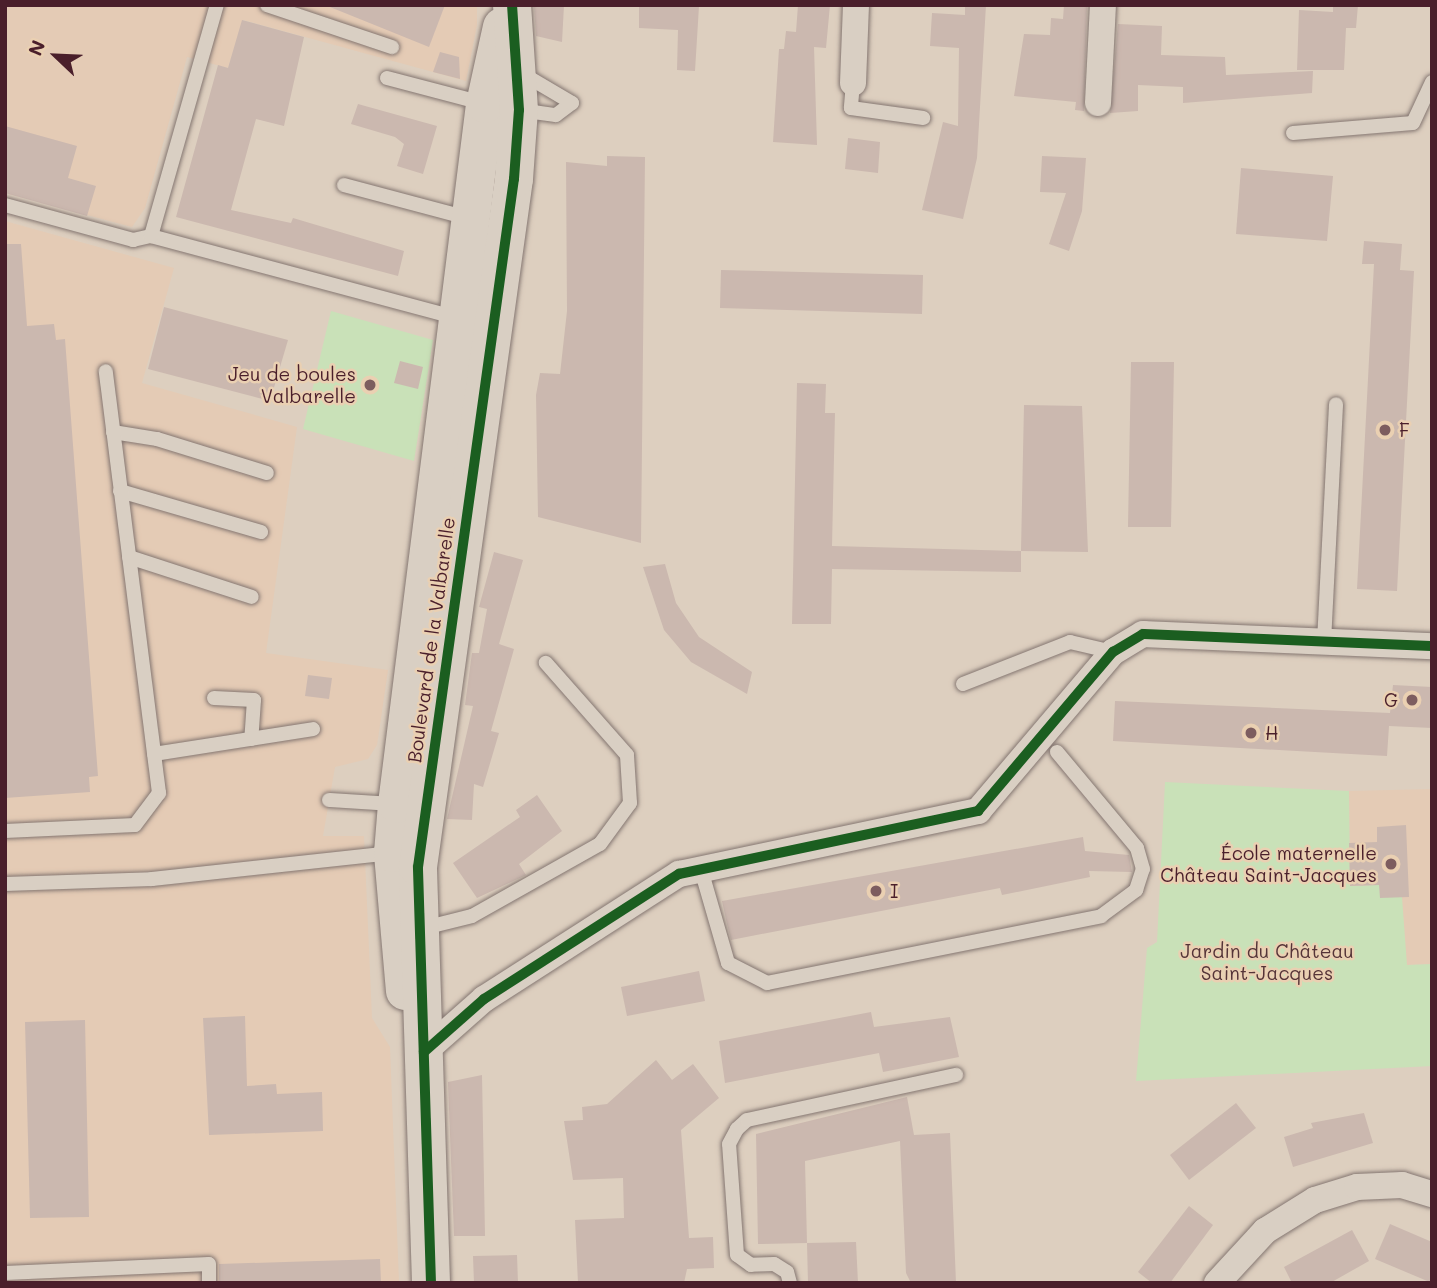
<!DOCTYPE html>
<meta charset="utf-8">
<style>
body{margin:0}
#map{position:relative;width:1437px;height:1288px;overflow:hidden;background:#ddcfbf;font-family:Mali,sans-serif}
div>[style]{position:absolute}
.built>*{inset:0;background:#e4cbb5}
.green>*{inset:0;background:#c9e1b8}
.building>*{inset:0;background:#cbb8af}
.roads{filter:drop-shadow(0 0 2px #847671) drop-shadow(0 0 2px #847671)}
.lane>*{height:14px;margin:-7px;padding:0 7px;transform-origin:7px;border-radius:7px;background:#d9cfc3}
.street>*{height:26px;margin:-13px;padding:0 13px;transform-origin:13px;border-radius:13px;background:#d9cfc3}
.secondary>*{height:38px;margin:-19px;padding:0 19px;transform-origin:19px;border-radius:19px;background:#d9cfc3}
.cycleway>*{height:10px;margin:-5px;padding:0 5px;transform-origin:5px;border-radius:5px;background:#1b5e20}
.dots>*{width:19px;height:19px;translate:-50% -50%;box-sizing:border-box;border:4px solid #ead0b2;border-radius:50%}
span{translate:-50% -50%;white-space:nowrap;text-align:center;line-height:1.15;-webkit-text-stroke:5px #ead0b2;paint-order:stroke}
.poi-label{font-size:19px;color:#4a1f2b}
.right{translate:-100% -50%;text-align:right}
.left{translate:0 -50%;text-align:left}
.street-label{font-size:19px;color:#4a1f2b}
.park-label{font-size:19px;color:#553438}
.frame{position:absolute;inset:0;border:7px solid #4a1f2b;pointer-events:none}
.north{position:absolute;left:21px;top:21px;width:70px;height:70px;-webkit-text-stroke:5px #ead0b2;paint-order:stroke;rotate:293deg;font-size:19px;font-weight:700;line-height:28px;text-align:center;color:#4a1f2b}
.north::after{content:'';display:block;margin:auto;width:24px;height:32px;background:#4a1f2b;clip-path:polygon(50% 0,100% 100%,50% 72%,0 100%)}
</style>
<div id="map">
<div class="built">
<div style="clip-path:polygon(5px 5px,477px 5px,477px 25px,466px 81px,243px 20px,228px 68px,187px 57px,145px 208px,132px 227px,5px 193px)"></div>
<div style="clip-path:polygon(5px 221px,174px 268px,142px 383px,297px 427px,266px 653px,388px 670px,377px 745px,368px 759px,335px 767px,323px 836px,364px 836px,372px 1018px,390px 1047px,399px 1283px,5px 1283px)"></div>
<div style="clip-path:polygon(1432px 789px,1432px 964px,1407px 965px,1379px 885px,1350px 886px,1349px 791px)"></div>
</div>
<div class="green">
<div style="clip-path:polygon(331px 311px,433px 340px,414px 461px,303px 429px)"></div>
<div style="clip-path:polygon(1165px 782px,1349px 791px,1350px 886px,1379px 885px,1402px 897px,1407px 965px,1432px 964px,1432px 1066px,1136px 1081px,1147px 948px,1157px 942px)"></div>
</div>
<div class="building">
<div style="clip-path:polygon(325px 5px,445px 5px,429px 47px)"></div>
<div style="clip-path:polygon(534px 5px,564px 5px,562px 42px,536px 36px)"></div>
<div style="clip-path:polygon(639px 5px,699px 6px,695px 71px,677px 70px,678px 30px,639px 28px)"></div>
<div style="clip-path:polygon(798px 5px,830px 5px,826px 48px,814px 47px,817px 145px,773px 142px,779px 49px,784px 49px,786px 31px,796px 32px)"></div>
<div style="clip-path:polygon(965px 5px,986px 5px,977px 158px,963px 219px,922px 210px,943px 122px,958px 126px,959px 48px,930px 46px,932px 13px,965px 15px)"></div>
<div style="clip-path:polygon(1064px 5px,1087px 5px,1084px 111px,1075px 110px,1076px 102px,1014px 96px,1024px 34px,1050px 35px,1051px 18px,1063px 19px)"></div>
<div style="clip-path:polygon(1333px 5px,1358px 5px,1356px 28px,1346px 28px,1344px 70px,1297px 70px,1299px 10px,1333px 12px)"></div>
<div style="clip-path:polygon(242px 20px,304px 37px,284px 126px,256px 119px,231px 210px,291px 223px,293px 218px,404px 251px,398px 276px,176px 217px,218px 65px,228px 68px)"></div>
<div style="clip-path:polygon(1118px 24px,1162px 26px,1161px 55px,1225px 57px,1226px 75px,1313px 71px,1312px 93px,1183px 103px,1183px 87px,1138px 85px,1138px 111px,1110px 113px)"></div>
<div style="clip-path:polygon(440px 52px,459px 57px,460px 79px,433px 72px)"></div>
<div style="clip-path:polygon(358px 104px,437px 126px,423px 174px,397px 166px,404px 144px,395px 137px,351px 124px)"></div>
<div style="clip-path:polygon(5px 126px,77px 146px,68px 178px,96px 186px,87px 216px,5px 193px)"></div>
<div style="clip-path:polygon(848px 138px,880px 142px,878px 173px,845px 169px)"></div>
<div style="clip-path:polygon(607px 156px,645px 157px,641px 543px,538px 517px,536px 395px,540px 373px,560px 374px,567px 311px,566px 162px,607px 166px)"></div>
<div style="clip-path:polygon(1042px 156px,1086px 158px,1082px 211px,1069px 251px,1049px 244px,1066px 193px,1040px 192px)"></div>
<div style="clip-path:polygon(1241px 168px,1333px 176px,1327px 241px,1236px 234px)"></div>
<div style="clip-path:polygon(1364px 241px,1402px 244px,1400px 270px,1414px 271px,1397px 591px,1357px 589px,1374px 264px,1362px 264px)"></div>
<div style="clip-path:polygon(5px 244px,21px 244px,27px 326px,54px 324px,56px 340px,65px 339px,98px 776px,89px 777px,90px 792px,5px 798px)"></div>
<div style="clip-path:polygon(721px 270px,923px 275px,922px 314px,720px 308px)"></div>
<div style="clip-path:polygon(164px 307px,288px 340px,270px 401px,148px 369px)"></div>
<div style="clip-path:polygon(400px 361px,423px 367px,418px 389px,394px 383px)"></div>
<div style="clip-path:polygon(1131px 362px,1174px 362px,1171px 527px,1128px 527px)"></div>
<div style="clip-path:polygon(797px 383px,826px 384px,825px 413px,835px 413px,832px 546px,1021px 551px,1021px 572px,832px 569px,831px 624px,792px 624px)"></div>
<div style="clip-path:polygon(1024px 405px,1082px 406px,1088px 552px,1021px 551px)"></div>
<div style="clip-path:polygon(494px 552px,523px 560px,499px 644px,514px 649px,491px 731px,499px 733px,483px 787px,474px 784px,472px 820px,447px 819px,473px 706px,465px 705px,472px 653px,479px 653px,487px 609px,479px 607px)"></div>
<div style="clip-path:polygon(665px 564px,676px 603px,699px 637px,752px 672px,747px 694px,691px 662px,664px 630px,643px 567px)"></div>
<div style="clip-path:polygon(308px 675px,332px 678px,329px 699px,305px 696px)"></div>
<div style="clip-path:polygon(1393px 685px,1432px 687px,1432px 728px,1389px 726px,1387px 756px,1113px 741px,1115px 701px,1390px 713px)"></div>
<div style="clip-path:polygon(537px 795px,562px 831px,519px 864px,526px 875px,477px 898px,453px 863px,520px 817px,516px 810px)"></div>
<div style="clip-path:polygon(1406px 825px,1409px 897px,1380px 898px,1379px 885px,1350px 886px,1349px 843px,1377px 842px,1377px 827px)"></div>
<div style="clip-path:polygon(1083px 837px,1085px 851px,1129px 855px,1132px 872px,1089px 871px,1090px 877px,1002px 895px,1000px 888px,731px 940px,727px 924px,722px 901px)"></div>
<div style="clip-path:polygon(699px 971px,705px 1001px,627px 1016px,621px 987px)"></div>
<div style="clip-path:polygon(871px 1012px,874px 1027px,950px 1017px,959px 1057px,883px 1072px,879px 1053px,725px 1083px,719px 1041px)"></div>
<div style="clip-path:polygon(245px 1016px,247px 1086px,276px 1084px,277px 1094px,322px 1092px,323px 1131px,209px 1135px,203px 1018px)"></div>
<div style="clip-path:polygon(85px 1020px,89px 1217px,30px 1218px,25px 1022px)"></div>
<div style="clip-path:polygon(656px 1060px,672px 1080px,693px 1064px,719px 1098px,681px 1130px,689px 1238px,713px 1237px,714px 1268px,687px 1269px,684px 1283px,578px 1283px,575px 1220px,624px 1218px,623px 1178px,573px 1180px,564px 1121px,583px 1120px,582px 1107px,607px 1104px)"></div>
<div style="clip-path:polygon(482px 1075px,485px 1236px,454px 1236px,448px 1082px)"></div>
<div style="clip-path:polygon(907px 1097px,914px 1135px,950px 1133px,956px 1283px,911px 1283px,906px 1273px,900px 1141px,805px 1161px,807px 1243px,758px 1244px,756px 1134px)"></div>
<div style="clip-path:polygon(1236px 1103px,1256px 1128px,1189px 1180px,1170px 1155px)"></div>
<div style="clip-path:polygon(1364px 1113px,1373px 1143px,1293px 1167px,1284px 1137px,1313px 1128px,1311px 1123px)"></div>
<div style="clip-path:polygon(1189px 1206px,1213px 1225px,1170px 1283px,1152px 1283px,1138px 1272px)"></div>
<div style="clip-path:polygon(1390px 1224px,1432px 1242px,1432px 1283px,1375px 1259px)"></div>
<div style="clip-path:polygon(1352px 1230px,1369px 1261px,1330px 1283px,1292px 1283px,1284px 1267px)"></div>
<div style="clip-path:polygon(856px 1242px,858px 1283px,808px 1283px,807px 1243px)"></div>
<div style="clip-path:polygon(517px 1255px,518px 1283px,474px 1283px,473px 1256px)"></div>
<div style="clip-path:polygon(380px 1259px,381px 1283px,219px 1283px,219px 1264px)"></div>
</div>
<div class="roads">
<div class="lane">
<div style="left:267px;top:5px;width:132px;rotate:18.6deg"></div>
<div style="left:387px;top:78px;width:98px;rotate:14.7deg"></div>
<div style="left:853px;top:83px;width:25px;rotate:95deg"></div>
<div style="left:851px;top:108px;width:73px;rotate:7.9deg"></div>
<div style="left:519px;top:110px;width:37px;rotate:8deg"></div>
<div style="left:556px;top:115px;width:20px;rotate:-37deg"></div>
<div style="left:572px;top:103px;width:59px;rotate:-149.5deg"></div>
<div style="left:1293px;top:133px;width:120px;rotate:-4.8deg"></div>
<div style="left:1413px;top:123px;width:45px;rotate:-65.1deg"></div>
<div style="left:344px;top:185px;width:128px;rotate:14.9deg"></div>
<div style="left:5px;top:205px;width:133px;rotate:15.3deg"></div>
<div style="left:133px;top:240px;width:18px;rotate:-13deg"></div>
<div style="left:151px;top:236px;width:317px;rotate:15deg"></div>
<div style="left:151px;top:236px;width:240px;rotate:-74.1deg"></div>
<div style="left:113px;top:432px;width:45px;rotate:9deg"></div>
<div style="left:157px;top:439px;width:115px;rotate:17.2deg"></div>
<div style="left:120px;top:491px;width:147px;rotate:16.2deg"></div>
<div style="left:129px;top:557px;width:129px;rotate:18deg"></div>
<div style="left:1324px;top:642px;width:238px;rotate:-87.1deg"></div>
<div style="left:963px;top:684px;width:115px;rotate:-21.4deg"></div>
<div style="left:1070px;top:642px;width:44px;rotate:13.1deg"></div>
<div style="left:214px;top:698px;width:40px;rotate:2.9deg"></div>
<div style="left:254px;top:700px;width:39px;rotate:94deg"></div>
<div style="left:154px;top:754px;width:161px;rotate:-8.9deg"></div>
<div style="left:329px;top:800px;width:65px;rotate:3.5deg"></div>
<div style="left:5px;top:831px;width:130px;rotate:-2.6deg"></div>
<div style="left:135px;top:825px;width:40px;rotate:-53deg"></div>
<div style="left:159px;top:793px;width:425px;rotate:-97.2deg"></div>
<div style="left:700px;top:866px;width:101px;rotate:73.9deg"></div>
<div style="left:728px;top:963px;width:44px;rotate:27.1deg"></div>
<div style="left:767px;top:983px;width:341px;rotate:-11.3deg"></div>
<div style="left:1101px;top:916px;width:44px;rotate:-36.6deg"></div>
<div style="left:1136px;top:890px;width:22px;rotate:-72deg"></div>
<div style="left:1143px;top:869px;width:22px;rotate:-106deg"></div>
<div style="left:1137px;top:848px;width:125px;rotate:-129.8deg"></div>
<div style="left:5px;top:884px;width:147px;rotate:-1.9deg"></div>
<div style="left:152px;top:879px;width:241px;rotate:-6.2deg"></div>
<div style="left:424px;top:928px;width:49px;rotate:-14deg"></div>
<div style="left:472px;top:916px;width:147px;rotate:-29.4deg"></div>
<div style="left:600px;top:844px;width:51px;rotate:-53.8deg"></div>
<div style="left:630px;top:803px;width:48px;rotate:-93.6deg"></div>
<div style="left:627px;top:755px;width:123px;rotate:-131.4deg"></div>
<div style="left:5px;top:1273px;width:204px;rotate:-2.5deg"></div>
<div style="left:209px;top:1264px;width:19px;rotate:90deg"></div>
<div style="left:790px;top:1283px;width:11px;rotate:-105deg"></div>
<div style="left:787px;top:1272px;width:15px;rotate:-148deg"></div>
<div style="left:774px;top:1264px;width:23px;rotate:178deg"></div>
<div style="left:751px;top:1265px;width:17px;rotate:-144deg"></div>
<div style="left:737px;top:1255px;width:111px;rotate:-94.1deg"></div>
<div style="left:729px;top:1144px;width:17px;rotate:-62deg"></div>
<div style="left:737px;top:1129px;width:13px;rotate:-42deg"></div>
<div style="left:747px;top:1120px;width:214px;rotate:-12.2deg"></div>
</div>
<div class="street">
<div style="left:853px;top:83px;width:78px;rotate:-87.8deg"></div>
<div style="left:1098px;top:103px;width:98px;rotate:-87.1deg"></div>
<div style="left:424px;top:1052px;width:80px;rotate:-41.5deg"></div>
<div style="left:484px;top:999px;width:232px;rotate:-32.7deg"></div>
<div style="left:679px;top:874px;width:306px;rotate:-11.9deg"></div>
<div style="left:978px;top:811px;width:209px;rotate:-49.7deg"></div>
<div style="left:1113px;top:652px;width:35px;rotate:-31deg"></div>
<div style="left:1143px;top:634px;width:289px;rotate:2.4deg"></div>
<div style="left:1217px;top:1283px;width:71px;rotate:-47.3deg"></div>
<div style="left:1265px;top:1231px;width:59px;rotate:-31.8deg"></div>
<div style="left:1315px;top:1200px;width:44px;rotate:-17.2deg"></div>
<div style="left:1357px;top:1187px;width:45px;rotate:-2.5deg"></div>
<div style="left:1402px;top:1185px;width:31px;rotate:17deg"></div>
</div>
<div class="secondary">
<div style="left:405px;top:991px;width:139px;rotate:-95deg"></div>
<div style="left:393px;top:853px;width:49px;rotate:-85.3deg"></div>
<div style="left:397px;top:804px;width:706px;rotate:-82.83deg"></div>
<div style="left:485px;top:104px;width:79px;rotate:-77.6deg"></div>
<div style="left:431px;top:1283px;width:416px;rotate:-91.8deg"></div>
<div style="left:418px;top:867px;width:695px;rotate:-82.06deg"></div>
<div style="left:514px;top:179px;width:69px;rotate:-85.9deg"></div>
<div style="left:519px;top:110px;width:105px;rotate:-93.8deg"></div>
</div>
</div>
<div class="cycleway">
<div style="left:424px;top:1052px;width:80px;rotate:-41.5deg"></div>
<div style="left:484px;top:999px;width:232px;rotate:-32.7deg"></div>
<div style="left:679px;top:874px;width:306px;rotate:-11.9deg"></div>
<div style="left:978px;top:811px;width:209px;rotate:-49.7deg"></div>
<div style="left:1113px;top:652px;width:35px;rotate:-31deg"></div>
<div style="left:1143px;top:634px;width:289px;rotate:2.4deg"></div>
<div style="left:431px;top:1283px;width:416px;rotate:-91.8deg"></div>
<div style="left:418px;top:867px;width:695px;rotate:-82.06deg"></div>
<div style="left:514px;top:179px;width:69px;rotate:-85.9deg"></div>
<div style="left:519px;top:110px;width:105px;rotate:-93.8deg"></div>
</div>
<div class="dots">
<div style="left:370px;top:385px;background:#7d5d5f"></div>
<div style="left:1385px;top:430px;background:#7d5d5f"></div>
<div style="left:1412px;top:700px;background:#7d5d5f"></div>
<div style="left:1251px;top:733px;background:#7d5d5f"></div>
<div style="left:1391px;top:864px;background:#7d5d5f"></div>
<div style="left:876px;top:891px;background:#7d5d5f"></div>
</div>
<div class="poi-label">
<span class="right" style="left:356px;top:385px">Jeu de boules<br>Valbarelle</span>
<span class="left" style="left:1399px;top:430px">F</span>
<span class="right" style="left:1398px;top:700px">G</span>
<span class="left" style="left:1265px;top:733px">H</span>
<span class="right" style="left:1377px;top:864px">École maternelle<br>Château Saint-Jacques</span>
<span class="left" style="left:890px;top:891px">I</span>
</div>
<div class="street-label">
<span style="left:431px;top:640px;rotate:-82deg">Boulevard de la Valbarelle</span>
</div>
<div class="park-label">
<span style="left:1267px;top:962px">Jardin du Château<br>Saint-Jacques</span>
</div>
<div class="frame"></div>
<div class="north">N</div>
</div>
